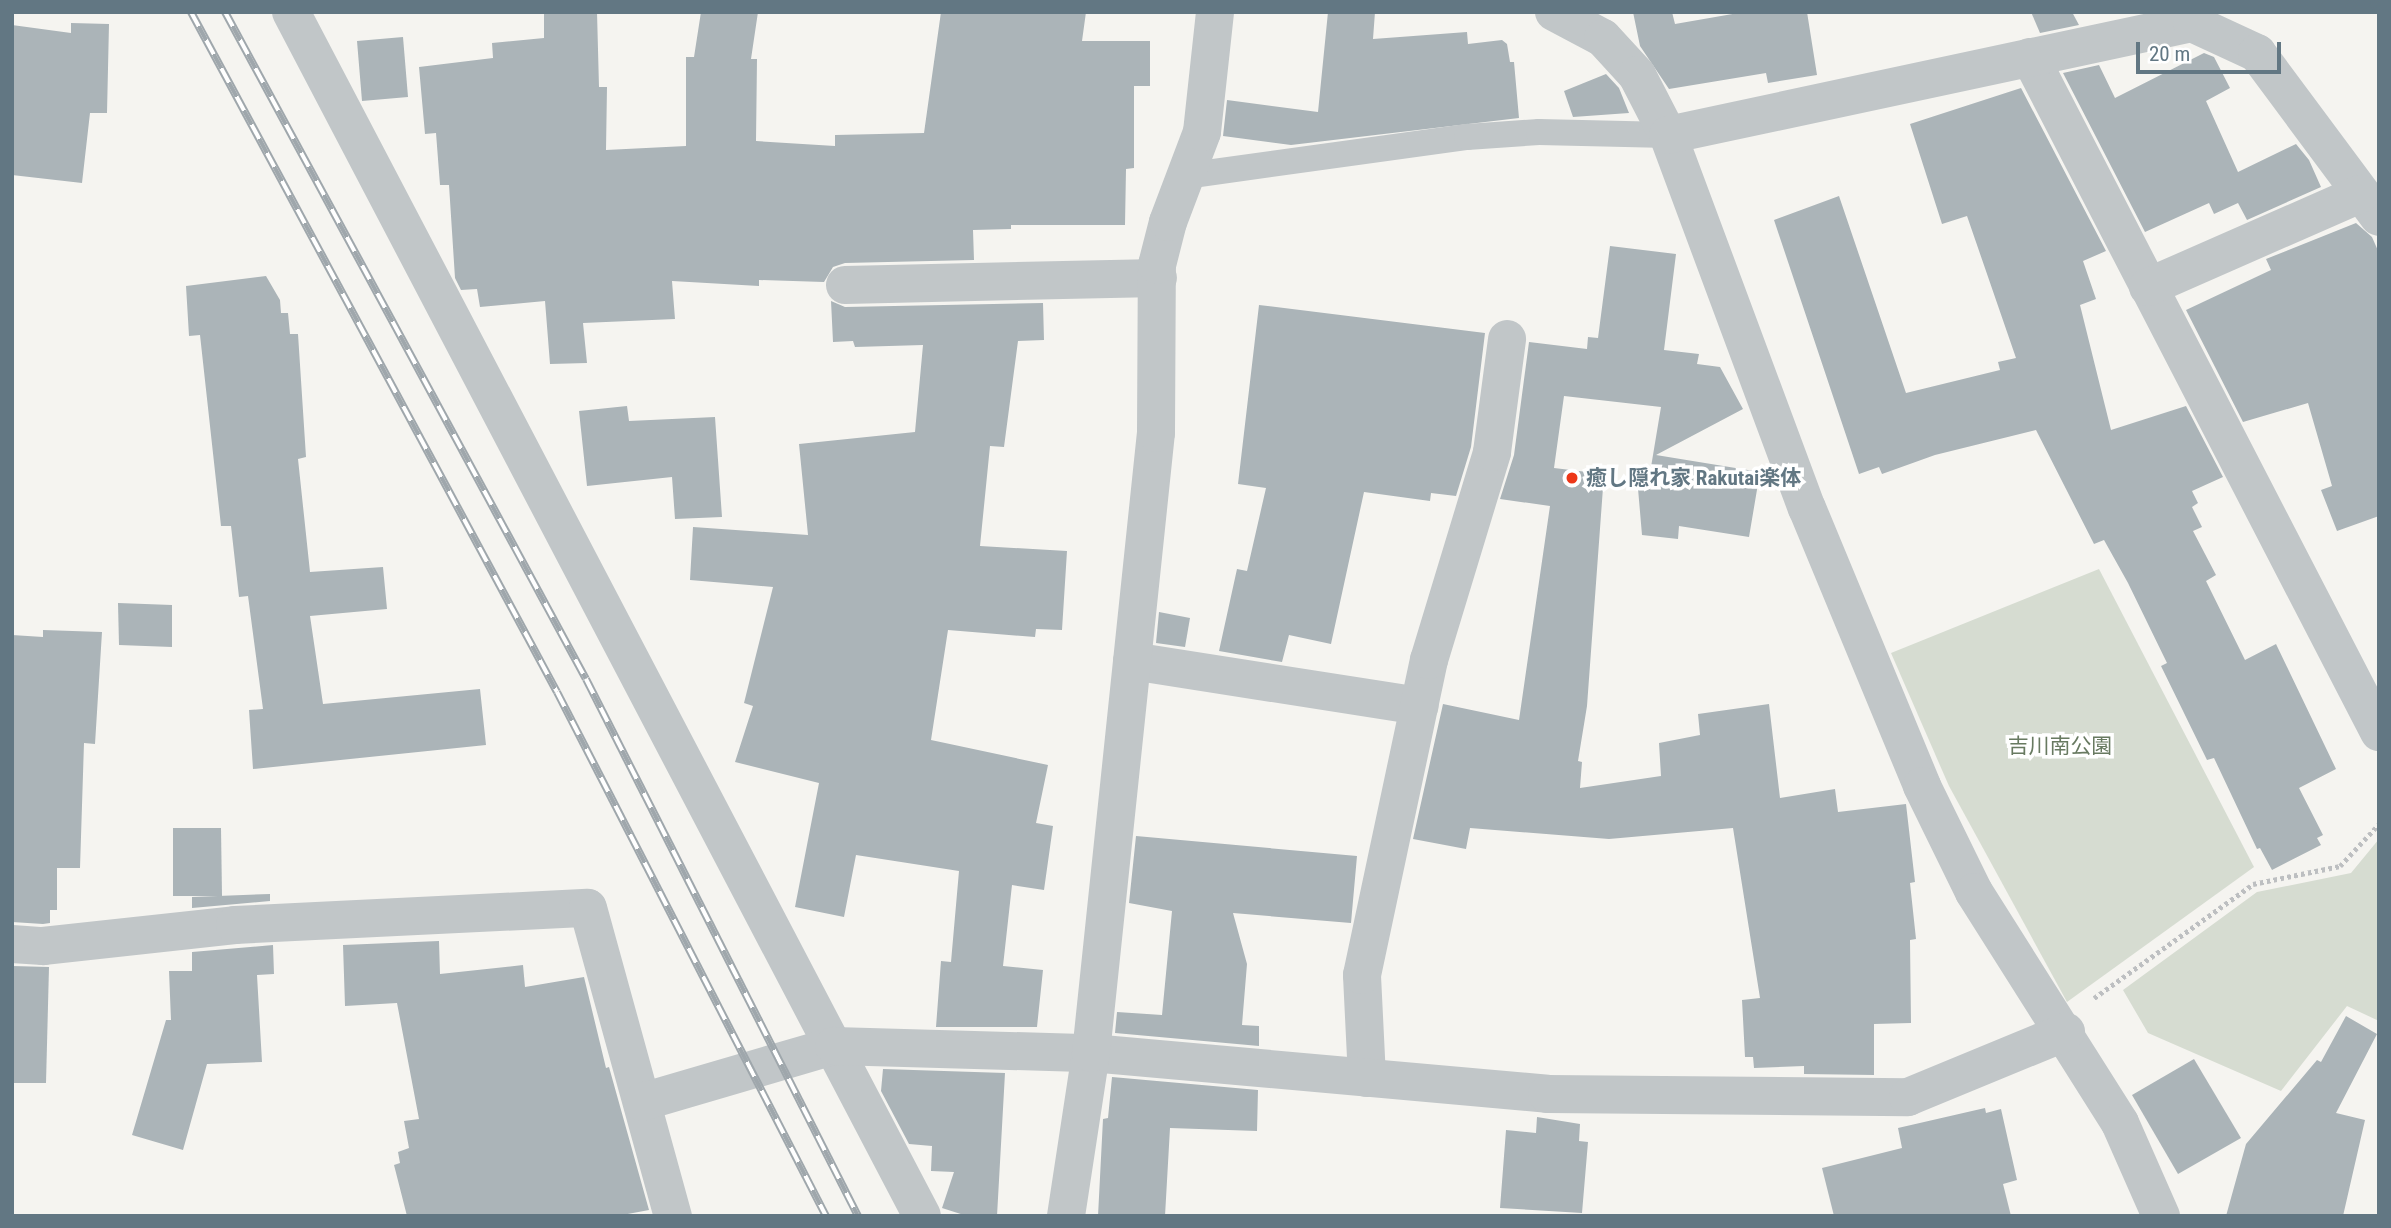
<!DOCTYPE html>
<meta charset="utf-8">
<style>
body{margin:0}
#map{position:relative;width:2391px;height:1228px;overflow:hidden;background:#f5f4f0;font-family:"Roboto Condensed","Noto Sans JP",sans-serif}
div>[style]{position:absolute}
.green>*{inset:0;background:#d6dcd1}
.building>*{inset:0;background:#abb4b8}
.path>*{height:4.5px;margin-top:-2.25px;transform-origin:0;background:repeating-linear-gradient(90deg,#bdbfc1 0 3.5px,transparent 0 7px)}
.service>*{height:26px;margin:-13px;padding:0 13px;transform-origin:13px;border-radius:13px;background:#c1c6c8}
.minor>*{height:38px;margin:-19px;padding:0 19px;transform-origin:19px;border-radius:19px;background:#c1c6c8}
.rail>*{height:8px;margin-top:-4px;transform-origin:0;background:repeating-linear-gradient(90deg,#fff 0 16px,#9fa7ac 0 32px);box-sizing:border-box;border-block:2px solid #9fa7ac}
.dots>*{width:19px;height:19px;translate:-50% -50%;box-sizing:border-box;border:4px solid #fff;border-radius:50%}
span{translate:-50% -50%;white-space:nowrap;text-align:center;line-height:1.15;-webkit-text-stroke:7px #fff;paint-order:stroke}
.poi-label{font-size:21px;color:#627783;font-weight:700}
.left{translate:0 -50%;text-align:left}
.park-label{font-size:21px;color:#687a61}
.frame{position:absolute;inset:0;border:14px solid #627783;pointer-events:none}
.scale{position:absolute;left:2136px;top:42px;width:145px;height:32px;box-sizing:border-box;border:4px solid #627783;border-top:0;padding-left:9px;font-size:21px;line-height:24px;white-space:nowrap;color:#627783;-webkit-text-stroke:5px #fff;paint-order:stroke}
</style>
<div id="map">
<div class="green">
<div style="clip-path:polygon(2099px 569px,2254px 867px,2067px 1002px,1949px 786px,1891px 653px)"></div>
<div style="clip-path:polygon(2379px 839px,2379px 1021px,2347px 1006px,2281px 1091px,2148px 1033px,2123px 990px,2257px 892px,2351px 873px)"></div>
</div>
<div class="building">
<div style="clip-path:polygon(544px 12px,597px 12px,599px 87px,607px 87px,606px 150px,686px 146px,686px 57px,694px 57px,701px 12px,758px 12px,751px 59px,757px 59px,756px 141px,835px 146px,835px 135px,924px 133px,941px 12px,1086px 12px,1082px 41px,1150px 41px,1150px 86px,1134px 86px,1134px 168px,1126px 169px,1125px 225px,1011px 225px,1011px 229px,973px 230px,974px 260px,845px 263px,833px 267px,824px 282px,759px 280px,759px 286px,672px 281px,675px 319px,583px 323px,587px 363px,550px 364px,545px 301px,480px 307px,477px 289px,461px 290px,455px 278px,449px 185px,440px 185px,436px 133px,425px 134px,419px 67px,493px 58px,492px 43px,544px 38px)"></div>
<div style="clip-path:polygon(1328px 12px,1375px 12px,1373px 39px,1467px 32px,1468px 44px,1502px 40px,1507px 44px,1510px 62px,1514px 62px,1519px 118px,1291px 145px,1223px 136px,1227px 100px,1318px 112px)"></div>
<div style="clip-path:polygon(1633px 12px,1672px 12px,1675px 24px,1744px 12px,1807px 12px,1817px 75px,1768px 83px,1766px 73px,1669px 89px,1640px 46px)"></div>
<div style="clip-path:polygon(2031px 12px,2072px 12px,2079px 25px,2040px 33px)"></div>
<div style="clip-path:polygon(71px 23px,109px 24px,107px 113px,90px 113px,82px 183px,12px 175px,12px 25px,71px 33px)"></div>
<div style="clip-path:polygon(403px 37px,408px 97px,362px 101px,357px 41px)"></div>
<div style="clip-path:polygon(2204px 53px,2214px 57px,2230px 88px,2206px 101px,2238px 172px,2296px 144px,2309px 160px,2321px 187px,2247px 220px,2238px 203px,2214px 214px,2209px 203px,2145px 232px,2063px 73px,2099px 65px,2115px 98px)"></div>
<div style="clip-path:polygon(1606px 74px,1619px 88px,1629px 113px,1573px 117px,1564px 91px)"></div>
<div style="clip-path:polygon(2021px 88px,2106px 251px,2083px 261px,2096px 299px,2080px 305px,2111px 430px,2186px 406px,2223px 477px,2192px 491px,2198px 503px,2192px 507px,2202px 527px,2193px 531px,2216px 575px,2206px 581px,2245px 660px,2276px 644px,2336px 769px,2299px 788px,2323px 835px,2317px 838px,2321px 845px,2272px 870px,2260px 848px,2257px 849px,2214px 758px,2207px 760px,2161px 666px,2167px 663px,2128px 583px,2104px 540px,2094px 544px,2036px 430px,1935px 455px,1882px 474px,1879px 467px,1859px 474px,1774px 220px,1839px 196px,1906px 393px,2000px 370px,1998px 362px,2016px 358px,1967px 216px,1942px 224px,1910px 124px)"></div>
<div style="clip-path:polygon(2356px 223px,2372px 237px,2379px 253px,2379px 516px,2337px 531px,2321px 490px,2332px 486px,2308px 403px,2243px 422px,2186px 310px,2271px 270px,2266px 259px)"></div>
<div style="clip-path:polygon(1610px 246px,1676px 254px,1664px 350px,1699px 354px,1697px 364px,1720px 367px,1743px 409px,1656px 455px,1760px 472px,1749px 537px,1679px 526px,1678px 539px,1642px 535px,1637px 477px,1649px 479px,1661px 407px,1564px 396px,1554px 468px,1604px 474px,1587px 706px,1578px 761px,1582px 762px,1580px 788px,1661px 776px,1659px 743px,1700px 735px,1698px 714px,1769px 704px,1780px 798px,1835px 789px,1838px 812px,1906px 804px,1915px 882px,1910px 883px,1916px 939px,1910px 940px,1911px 1023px,1874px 1024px,1874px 1075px,1804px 1074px,1804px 1066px,1754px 1068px,1753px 1057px,1745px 1057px,1742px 1000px,1760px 998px,1733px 828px,1609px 839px,1470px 828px,1466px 849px,1413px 839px,1443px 704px,1519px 720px,1550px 506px,1500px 499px,1514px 455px,1529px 342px,1587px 349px,1588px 337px,1598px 338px)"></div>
<div style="clip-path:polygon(266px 276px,280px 300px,281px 313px,288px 313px,290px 334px,298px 334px,306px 457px,298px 459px,310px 572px,383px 567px,387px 609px,310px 616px,323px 704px,480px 689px,486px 745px,253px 769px,249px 710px,263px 709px,248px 596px,239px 597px,231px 526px,221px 526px,200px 335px,189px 336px,186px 286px)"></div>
<div style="clip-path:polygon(831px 301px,845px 307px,1043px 303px,1044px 340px,1018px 341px,1004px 447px,990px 446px,980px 546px,1067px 551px,1062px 630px,1036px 629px,1035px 637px,948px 630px,931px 740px,1048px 765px,1036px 823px,1053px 826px,1044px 890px,1012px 885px,1003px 966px,1043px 970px,1037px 1027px,936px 1027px,941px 961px,951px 962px,959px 871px,856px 855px,844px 917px,795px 907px,819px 783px,735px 762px,753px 706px,744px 703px,773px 587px,690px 580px,693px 527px,808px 535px,799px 444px,915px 432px,923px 345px,855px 347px,853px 341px,833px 342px)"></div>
<div style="clip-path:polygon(1259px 305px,1485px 333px,1471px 447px,1456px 496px,1431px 493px,1430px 501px,1364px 492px,1331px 644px,1289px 635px,1282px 662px,1219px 651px,1237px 569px,1247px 571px,1266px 488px,1238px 484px)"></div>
<div style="clip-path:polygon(627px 406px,629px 421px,715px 417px,722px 517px,675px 519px,672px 477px,587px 486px,579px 411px)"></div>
<div style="clip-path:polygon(118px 603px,172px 605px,172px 647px,119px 645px)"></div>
<div style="clip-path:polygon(1159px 612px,1190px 618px,1185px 647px,1156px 643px)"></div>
<div style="clip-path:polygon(43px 630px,102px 632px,95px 744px,84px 743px,80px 868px,57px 868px,57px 910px,50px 910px,50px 923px,43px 924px,12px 922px,12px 635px,43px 637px)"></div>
<div style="clip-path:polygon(173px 828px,221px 828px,222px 896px,173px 896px)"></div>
<div style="clip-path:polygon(1136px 836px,1357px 856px,1351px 923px,1233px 913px,1247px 964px,1242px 1025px,1259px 1026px,1259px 1046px,1115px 1033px,1117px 1012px,1162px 1015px,1172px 911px,1129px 903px)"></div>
<div style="clip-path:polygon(270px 894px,270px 901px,192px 908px,192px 897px)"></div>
<div style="clip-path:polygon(439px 941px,440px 974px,523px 965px,525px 987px,584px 977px,606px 1068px,609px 1067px,649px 1210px,617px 1216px,407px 1216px,394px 1165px,400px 1163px,398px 1152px,409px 1148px,404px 1121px,419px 1119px,397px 1003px,345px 1006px,343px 945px)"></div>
<div style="clip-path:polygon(273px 945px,274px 974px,257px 975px,262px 1062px,207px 1064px,183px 1150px,132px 1135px,166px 1020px,171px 1020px,169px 971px,192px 971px,192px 952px)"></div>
<div style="clip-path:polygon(12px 966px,49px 967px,46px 1083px,12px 1083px)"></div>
<div style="clip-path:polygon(2346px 1016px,2377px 1034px,2336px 1113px,2365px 1120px,2343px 1216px,2226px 1216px,2246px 1144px,2317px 1060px,2321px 1062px)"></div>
<div style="clip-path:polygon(2194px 1059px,2241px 1138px,2178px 1174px,2132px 1095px)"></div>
<div style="clip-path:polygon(883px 1069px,1005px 1073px,997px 1216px,967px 1216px,942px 1208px,954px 1172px,931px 1171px,932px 1146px,909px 1144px,881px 1091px)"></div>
<div style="clip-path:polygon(1112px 1077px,1258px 1090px,1257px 1131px,1170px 1128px,1165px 1216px,1098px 1216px,1103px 1119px,1108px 1118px)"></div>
<div style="clip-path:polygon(1985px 1108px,1986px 1113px,2001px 1109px,2017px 1180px,2003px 1184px,2011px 1216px,1834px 1216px,1822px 1168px,1902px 1148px,1898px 1128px)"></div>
<div style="clip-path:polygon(1537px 1117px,1580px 1124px,1579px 1141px,1588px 1142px,1582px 1213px,1500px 1208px,1506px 1130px,1536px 1133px)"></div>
</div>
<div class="path">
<div style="left:2094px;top:998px;width:196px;rotate:-35.6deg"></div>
<div style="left:2253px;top:884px;width:89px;rotate:-11.7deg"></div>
<div style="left:2340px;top:866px;width:57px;rotate:-47.1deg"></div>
</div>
<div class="service">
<div style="left:1185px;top:176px;width:285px;rotate:-7.9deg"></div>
<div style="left:1467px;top:137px;width:72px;rotate:-4deg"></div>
<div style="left:1539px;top:132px;width:129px;rotate:1.3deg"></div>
</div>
<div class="minor">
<div style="left:291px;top:12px;width:1359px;rotate:62.34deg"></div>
<div style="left:1554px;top:12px;width:55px;rotate:28deg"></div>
<div style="left:1603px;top:38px;width:50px;rotate:47.4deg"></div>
<div style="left:1637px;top:75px;width:68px;rotate:62.7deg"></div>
<div style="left:1668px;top:135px;width:398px;rotate:69.6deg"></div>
<div style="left:1807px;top:508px;width:301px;rotate:67.5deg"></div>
<div style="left:1922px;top:786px;width:118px;rotate:63.9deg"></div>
<div style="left:1974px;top:892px;width:273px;rotate:57.7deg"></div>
<div style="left:2120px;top:1123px;width:102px;rotate:66.2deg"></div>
<div style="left:2030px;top:57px;width:760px;rotate:62.66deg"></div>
<div style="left:1668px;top:135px;width:536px;rotate:-12.06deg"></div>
<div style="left:2192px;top:23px;width:72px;rotate:24.8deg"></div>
<div style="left:2257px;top:53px;width:204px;rotate:53.4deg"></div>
<div style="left:845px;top:285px;width:313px;rotate:-1.3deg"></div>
<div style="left:2148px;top:287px;width:232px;rotate:-23.7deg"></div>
<div style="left:1132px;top:661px;width:291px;rotate:8.9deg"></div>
<div style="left:12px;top:944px;width:31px;rotate:4deg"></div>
<div style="left:43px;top:946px;width:193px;rotate:-6.2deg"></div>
<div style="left:235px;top:925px;width:353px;rotate:-2.8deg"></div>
<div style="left:588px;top:908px;width:320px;rotate:74.6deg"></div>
<div style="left:1367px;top:1078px;width:103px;rotate:-92.8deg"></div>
<div style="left:1362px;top:975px;width:322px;rotate:-78deg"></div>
<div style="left:1429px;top:660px;width:217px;rotate:-73.1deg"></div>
<div style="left:1492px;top:452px;width:114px;rotate:-82.4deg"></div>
<div style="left:642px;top:1102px;width:200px;rotate:-16.3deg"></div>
<div style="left:834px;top:1046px;width:257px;rotate:1.6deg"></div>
<div style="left:1091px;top:1053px;width:458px;rotate:5.1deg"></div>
<div style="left:1547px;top:1094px;width:361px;rotate:0.5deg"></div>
<div style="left:1908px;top:1097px;width:171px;rotate:-22.4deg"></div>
<div style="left:1066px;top:1216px;width:165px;rotate:-81.3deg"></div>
<div style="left:1091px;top:1053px;width:623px;rotate:-84.02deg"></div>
<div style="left:1156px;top:433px;width:168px;rotate:-89.7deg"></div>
<div style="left:1157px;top:265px;width:44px;rotate:-75.7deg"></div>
<div style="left:1168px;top:222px;width:96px;rotate:-69.3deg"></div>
<div style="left:1202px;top:132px;width:121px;rotate:-83.8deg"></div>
</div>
<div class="rail">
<div style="left:191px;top:12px;width:772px;rotate:61.71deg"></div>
<div style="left:557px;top:692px;width:589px;rotate:62.83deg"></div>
<div style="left:225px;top:12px;width:758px;rotate:61.58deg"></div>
<div style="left:586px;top:679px;width:602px;rotate:63.14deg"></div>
</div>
<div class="dots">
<div style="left:1572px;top:478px;background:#ed3718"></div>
</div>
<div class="poi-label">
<span class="left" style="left:1586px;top:478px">癒し隠れ家 Rakutai楽体</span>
</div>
<div class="park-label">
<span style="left:2060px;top:746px">吉川南公園</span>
</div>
<div class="frame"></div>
<div class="scale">20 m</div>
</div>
